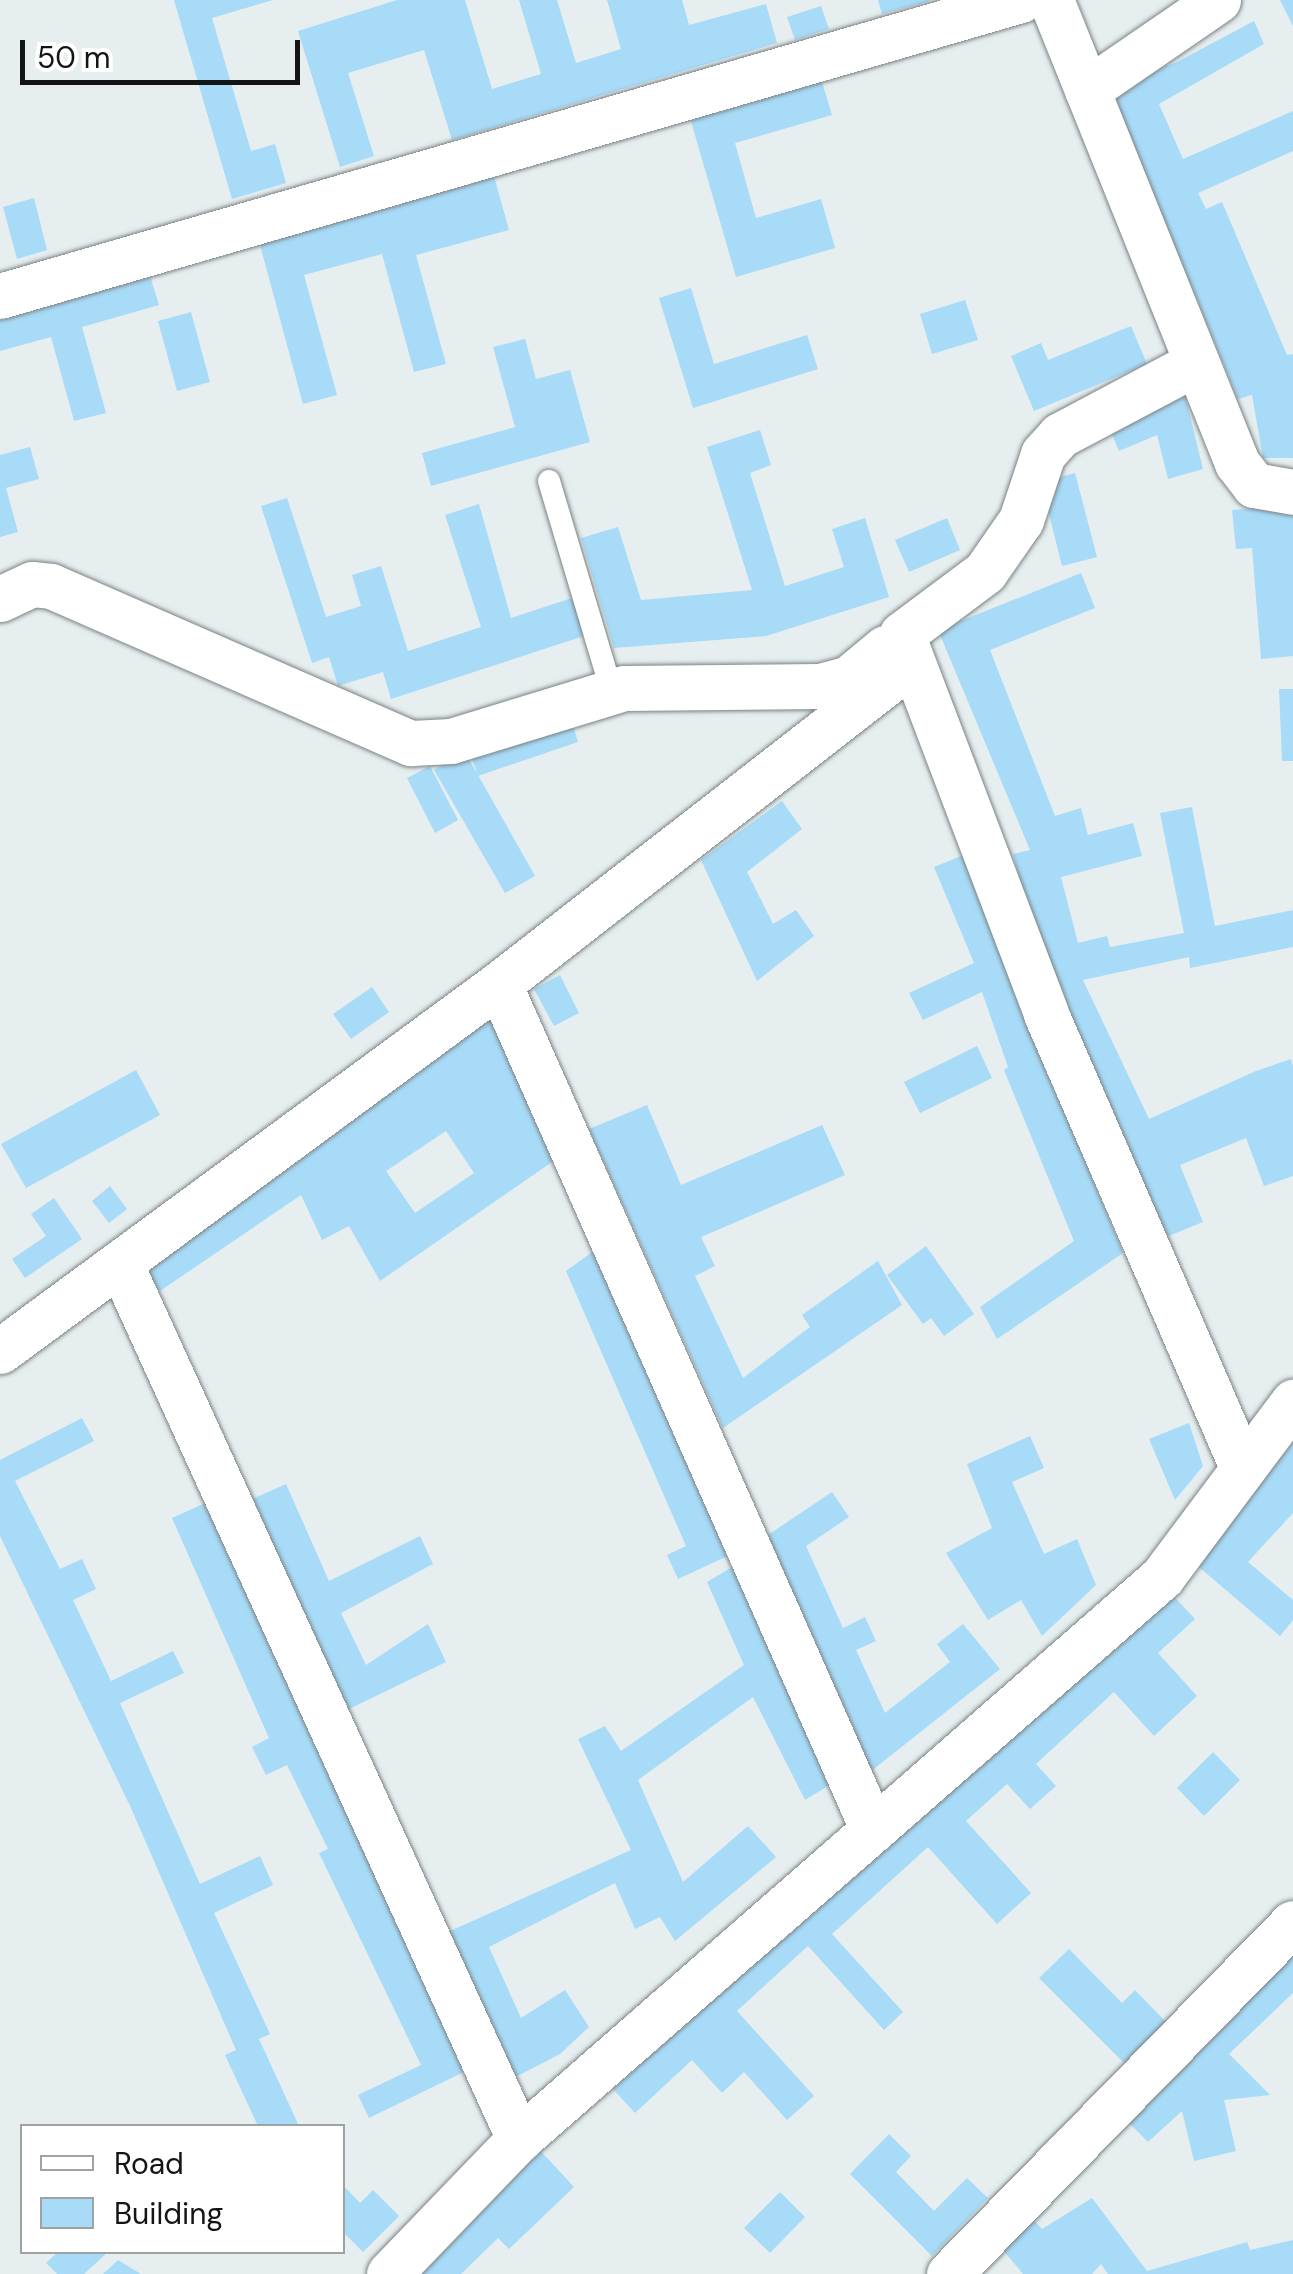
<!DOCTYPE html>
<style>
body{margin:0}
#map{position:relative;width:1293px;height:2274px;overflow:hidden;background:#e6eeef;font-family:"DM Sans",sans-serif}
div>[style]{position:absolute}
.building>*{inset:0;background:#a8dbf8}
.roads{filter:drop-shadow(0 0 2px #7b8284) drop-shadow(0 0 2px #7b8284)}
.service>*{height:22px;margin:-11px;padding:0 11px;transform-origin:11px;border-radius:11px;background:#fff}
.minor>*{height:45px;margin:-22.5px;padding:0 22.5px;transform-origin:22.5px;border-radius:22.5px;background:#fff}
span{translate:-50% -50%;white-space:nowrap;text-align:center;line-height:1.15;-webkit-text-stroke:10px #fff;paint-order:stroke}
.legend{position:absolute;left:20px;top:2124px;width:325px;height:130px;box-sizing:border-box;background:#fff;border:2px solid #a0a1a1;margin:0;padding:12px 18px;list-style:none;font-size:30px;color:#121415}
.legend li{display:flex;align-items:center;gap:20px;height:50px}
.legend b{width:50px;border:2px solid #a0a1a1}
.scale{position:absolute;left:20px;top:40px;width:280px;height:45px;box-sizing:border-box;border:5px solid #121415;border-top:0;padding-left:12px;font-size:30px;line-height:35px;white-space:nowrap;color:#121415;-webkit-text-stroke:8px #fff;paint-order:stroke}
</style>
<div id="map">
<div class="building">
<div style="clip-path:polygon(174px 0,273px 0,212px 18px,251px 151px,275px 144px,286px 183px,232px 199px)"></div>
<div style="clip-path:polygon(397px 0,465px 0,492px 89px,541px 74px,519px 0,557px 0,576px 63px,621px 49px,607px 0,682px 0,689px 25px,766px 4px,777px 43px,452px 140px,424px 50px,348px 73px,374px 156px,340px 167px,298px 31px)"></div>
<div style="clip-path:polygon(878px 0,930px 0,930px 1px,882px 14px)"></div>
<div style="clip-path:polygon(1280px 0,1293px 0,1293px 26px)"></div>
<div style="clip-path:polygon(821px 6px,829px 29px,795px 40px,787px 17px)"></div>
<div style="clip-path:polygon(1254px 21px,1264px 44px,1159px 104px,1183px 159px,1293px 111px,1293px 151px,1198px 193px,1206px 209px,1222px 202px,1287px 355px,1293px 354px,1293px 458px,1263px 458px,1252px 395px,1238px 399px,1109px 87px,1177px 62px)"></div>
<div style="clip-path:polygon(819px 72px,832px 115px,735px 143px,756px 218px,821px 199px,835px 248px,736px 277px,688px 111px)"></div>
<div style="clip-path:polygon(492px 169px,509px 230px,416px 255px,446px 364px,414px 372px,382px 254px,304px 275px,337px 395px,303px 404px,257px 234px)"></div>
<div style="clip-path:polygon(34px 198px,47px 250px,17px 259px,3px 207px)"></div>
<div style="clip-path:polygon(148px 269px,159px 305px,82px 327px,106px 413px,74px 421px,51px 337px,0 351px,0 310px)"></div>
<div style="clip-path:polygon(691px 288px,714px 364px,807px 335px,818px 369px,693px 408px,659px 298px)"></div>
<div style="clip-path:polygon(965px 300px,978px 340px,932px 354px,920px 314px)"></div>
<div style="clip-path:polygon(191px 312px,210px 382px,177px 391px,158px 321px)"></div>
<div style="clip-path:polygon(1131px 326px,1147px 364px,1034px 411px,1011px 356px,1041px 343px,1048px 360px)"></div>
<div style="clip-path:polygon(525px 339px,536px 379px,570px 370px,590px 442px,431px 486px,422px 453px,515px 427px,493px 347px)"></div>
<div style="clip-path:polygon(1183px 387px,1203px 469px,1168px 479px,1157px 435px,1119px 451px,1106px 420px)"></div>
<div style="clip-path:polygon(760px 430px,771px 465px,750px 473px,785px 586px,844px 567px,832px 529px,865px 518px,889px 597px,766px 636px,614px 648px,581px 538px,618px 527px,641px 600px,752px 590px,707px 447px)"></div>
<div style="clip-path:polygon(30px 447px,39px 479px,6px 488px,18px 532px,0 537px,0 455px)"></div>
<div style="clip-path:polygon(1075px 473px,1097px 557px,1062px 566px,1041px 482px)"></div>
<div style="clip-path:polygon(287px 498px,326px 617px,361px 606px,352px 575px,381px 566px,408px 651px,481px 627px,445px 515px,479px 504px,511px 618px,578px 596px,590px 634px,391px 699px,383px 672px,338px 686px,329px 657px,312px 663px,261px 506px)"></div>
<div style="clip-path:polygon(1293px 505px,1293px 656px,1261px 659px,1252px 548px,1236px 549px,1232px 510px)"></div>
<div style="clip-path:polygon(947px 518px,960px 550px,909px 572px,895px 540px)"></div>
<div style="clip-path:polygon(1081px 573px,1095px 608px,990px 650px,1055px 816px,1081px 808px,1088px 835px,1133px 823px,1142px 856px,1061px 877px,1078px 943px,1107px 936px,1110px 947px,1184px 933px,1160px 813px,1192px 807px,1215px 926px,1293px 910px,1293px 947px,1190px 968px,1189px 957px,1083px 980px,1149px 1119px,1256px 1071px,1291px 1059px,1293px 1066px,1293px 1176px,1264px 1186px,1246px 1138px,1180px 1165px,1203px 1222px,1159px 1240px,1048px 989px,1013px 854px,1030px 850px,938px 630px)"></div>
<div style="clip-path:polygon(1279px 689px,1293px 689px,1293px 761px,1282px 761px)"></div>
<div style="clip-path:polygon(568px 710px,578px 742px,478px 776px,467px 745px)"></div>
<div style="clip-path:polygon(465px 752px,535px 876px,505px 893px,434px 770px)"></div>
<div style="clip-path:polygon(430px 766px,458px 820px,435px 833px,407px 778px)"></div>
<div style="clip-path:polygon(782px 801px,802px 829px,747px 872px,773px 924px,796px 910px,814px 936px,757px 981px,701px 860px)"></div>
<div style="clip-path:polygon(971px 852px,1041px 1053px,1123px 1253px,997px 1339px,980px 1307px,1074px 1241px,1004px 1070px,1008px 1067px,982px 992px,923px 1020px,909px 993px,974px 963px,934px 867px)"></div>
<div style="clip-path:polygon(560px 975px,579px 1013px,554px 1026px,534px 989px)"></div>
<div style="clip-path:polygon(372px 987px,389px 1012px,351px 1039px,333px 1014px)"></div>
<div style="clip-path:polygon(evenodd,488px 1014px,565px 1153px,380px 1281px,349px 1226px,322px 1240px,301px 1195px,160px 1291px,141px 1263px,312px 1152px,306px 1139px,488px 1014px,446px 1131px,474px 1173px,415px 1213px,386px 1171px,446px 1131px)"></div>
<div style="clip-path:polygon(977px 1046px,992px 1078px,920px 1113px,904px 1082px)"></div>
<div style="clip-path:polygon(136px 1070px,160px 1115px,26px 1188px,1px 1144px)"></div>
<div style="clip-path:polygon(647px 1105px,681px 1185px,822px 1125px,845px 1175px,701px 1237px,715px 1266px,695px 1276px,743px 1378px,810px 1327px,802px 1315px,878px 1261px,902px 1305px,723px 1428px,589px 1129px)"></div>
<div style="clip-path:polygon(110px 1186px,127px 1209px,109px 1223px,92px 1201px)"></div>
<div style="clip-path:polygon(54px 1198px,82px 1239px,25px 1278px,12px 1259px,46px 1236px,31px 1214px)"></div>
<div style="clip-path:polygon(926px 1246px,974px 1314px,944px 1336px,931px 1318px,923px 1324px,887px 1275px)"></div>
<div style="clip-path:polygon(595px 1250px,732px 1554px,678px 1579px,667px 1555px,686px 1546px,566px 1271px)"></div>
<div style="clip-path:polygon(82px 1418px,94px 1441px,15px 1481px,60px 1569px,82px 1559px,96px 1589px,73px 1600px,111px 1681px,173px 1651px,184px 1673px,120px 1703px,200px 1884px,260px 1856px,273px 1885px,214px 1913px,270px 2034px,259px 2039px,299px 2126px,258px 2126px,225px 2055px,236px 2050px,131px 1808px,0 1536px,0 1460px)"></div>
<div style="clip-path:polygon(1189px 1423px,1203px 1466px,1175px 1500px,1149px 1439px)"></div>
<div style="clip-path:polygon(1030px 1436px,1044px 1468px,1012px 1482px,1044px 1554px,1077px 1539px,1096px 1585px,1042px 1636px,1021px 1600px,988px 1620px,946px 1553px,992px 1528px,967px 1464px)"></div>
<div style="clip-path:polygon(1293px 1443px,1293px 1513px,1248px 1562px,1293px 1600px,1293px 1620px,1280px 1636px,1193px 1562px)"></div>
<div style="clip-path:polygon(286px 1484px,329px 1581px,420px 1536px,433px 1564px,341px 1613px,366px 1665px,428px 1624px,446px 1662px,345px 1711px,250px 1500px)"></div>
<div style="clip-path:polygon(832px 1492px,849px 1517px,806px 1546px,843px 1628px,865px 1617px,876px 1641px,856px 1650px,885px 1713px,950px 1662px,937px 1644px,963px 1624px,1000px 1669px,870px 1772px,765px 1537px)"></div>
<div style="clip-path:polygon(210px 1501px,470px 2069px,369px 2118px,358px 2095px,421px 2065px,319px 1853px,328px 1849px,287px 1765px,266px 1775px,252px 1747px,269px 1738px,172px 1518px)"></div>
<div style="clip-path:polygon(732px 1567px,838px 1780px,805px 1800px,753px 1697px,638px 1780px,683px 1882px,748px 1826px,776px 1857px,675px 1941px,660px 1917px,635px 1929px,615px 1883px,489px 1947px,521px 2018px,565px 1990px,589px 2027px,560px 2054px,506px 2082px,441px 1935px,631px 1850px,578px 1739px,605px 1726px,621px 1751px,744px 1665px,707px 1582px)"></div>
<div style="clip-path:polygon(1164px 1586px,1195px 1619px,1158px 1653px,1197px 1696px,1154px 1736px,1114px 1692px,1036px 1764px,1056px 1786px,1030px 1809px,1007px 1784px,966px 1821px,1031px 1893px,997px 1924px,928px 1847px,832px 1934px,903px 2012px,884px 2030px,808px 1946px,737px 2011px,814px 2096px,787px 2120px,744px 2072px,722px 2093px,692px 2060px,635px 2113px,613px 2089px)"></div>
<div style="clip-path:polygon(1213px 1752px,1240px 1780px,1204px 1816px,1177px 1788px)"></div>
<div style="clip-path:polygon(1293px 1943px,1293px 1993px,1229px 2054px,1270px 2095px,1224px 2100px,1236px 2151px,1194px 2161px,1182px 2111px,1148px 2142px,1124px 2118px)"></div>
<div style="clip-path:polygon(1069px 1949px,1122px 2003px,1135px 1990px,1167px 2023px,1126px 2065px,1039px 1978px)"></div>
<div style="clip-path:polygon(889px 2134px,911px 2156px,896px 2172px,934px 2211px,967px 2178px,988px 2198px,932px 2256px,850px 2174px)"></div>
<div style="clip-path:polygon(536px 2146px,574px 2187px,509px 2249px,498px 2238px,461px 2274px,410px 2274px)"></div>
<div style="clip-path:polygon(342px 2184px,360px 2203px,373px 2190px,399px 2216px,363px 2252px,342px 2231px)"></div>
<div style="clip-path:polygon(780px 2192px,805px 2217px,770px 2253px,744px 2228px)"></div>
<div style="clip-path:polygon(1092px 2198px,1147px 2271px,1247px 2242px,1250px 2250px,1293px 2240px,1293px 2274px,1108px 2274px,1101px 2264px,1092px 2274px,1023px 2274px,998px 2244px,1030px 2216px,1042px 2229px)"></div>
<div style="clip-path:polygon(58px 2252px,108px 2252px,84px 2274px,57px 2274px,46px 2263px)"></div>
<div style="clip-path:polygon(118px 2260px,141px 2274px,103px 2274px)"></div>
</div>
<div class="roads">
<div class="service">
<div style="left:549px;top:481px;width:220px;rotate:73.4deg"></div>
</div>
<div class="minor">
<div style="left:1051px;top:0;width:499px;rotate:68.1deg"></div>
<div style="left:1237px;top:463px;width:28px;rotate:52deg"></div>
<div style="left:1254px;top:485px;width:40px;rotate:10deg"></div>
<div style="left:1087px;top:90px;width:159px;rotate:-34.5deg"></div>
<div style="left:0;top:296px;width:1063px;rotate:-16.17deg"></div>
<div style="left:1196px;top:363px;width:154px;rotate:152.1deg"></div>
<div style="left:1060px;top:435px;width:25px;rotate:132deg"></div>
<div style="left:1043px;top:454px;width:70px;rotate:108.4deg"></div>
<div style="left:1021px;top:520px;width:63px;rotate:124.7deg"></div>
<div style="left:985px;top:572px;width:104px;rotate:143.2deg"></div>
<div style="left:902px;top:634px;width:406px;rotate:69.2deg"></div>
<div style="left:1046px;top:1014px;width:490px;rotate:66.6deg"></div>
<div style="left:0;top:599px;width:35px;rotate:-25deg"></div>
<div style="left:32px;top:584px;width:19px;rotate:6deg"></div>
<div style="left:51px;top:586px;width:393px;rotate:23.6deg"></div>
<div style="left:411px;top:743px;width:40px;rotate:-2.9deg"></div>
<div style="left:451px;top:741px;width:181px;rotate:-17deg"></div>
<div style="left:624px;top:688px;width:196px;rotate:-0.6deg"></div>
<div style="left:820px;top:686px;width:30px;rotate:-15deg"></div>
<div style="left:849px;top:678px;width:47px;rotate:-39.8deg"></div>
<div style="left:499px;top:984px;width:925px;rotate:66.15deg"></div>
<div style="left:120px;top:1263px;width:963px;rotate:65.51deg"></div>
<div style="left:0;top:1351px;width:619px;rotate:-36.33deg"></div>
<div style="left:499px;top:984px;width:523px;rotate:-37.86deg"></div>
<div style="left:389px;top:2274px;width:187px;rotate:-46.1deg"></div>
<div style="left:519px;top:2139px;width:854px;rotate:-41.15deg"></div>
<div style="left:1162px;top:1577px;width:219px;rotate:-53.2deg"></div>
<div style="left:949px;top:2274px;width:491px;rotate:-45.6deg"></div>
</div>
</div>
<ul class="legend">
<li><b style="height:12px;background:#fff"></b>Road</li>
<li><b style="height:28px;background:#a8dbf8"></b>Building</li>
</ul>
<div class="scale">50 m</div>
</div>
